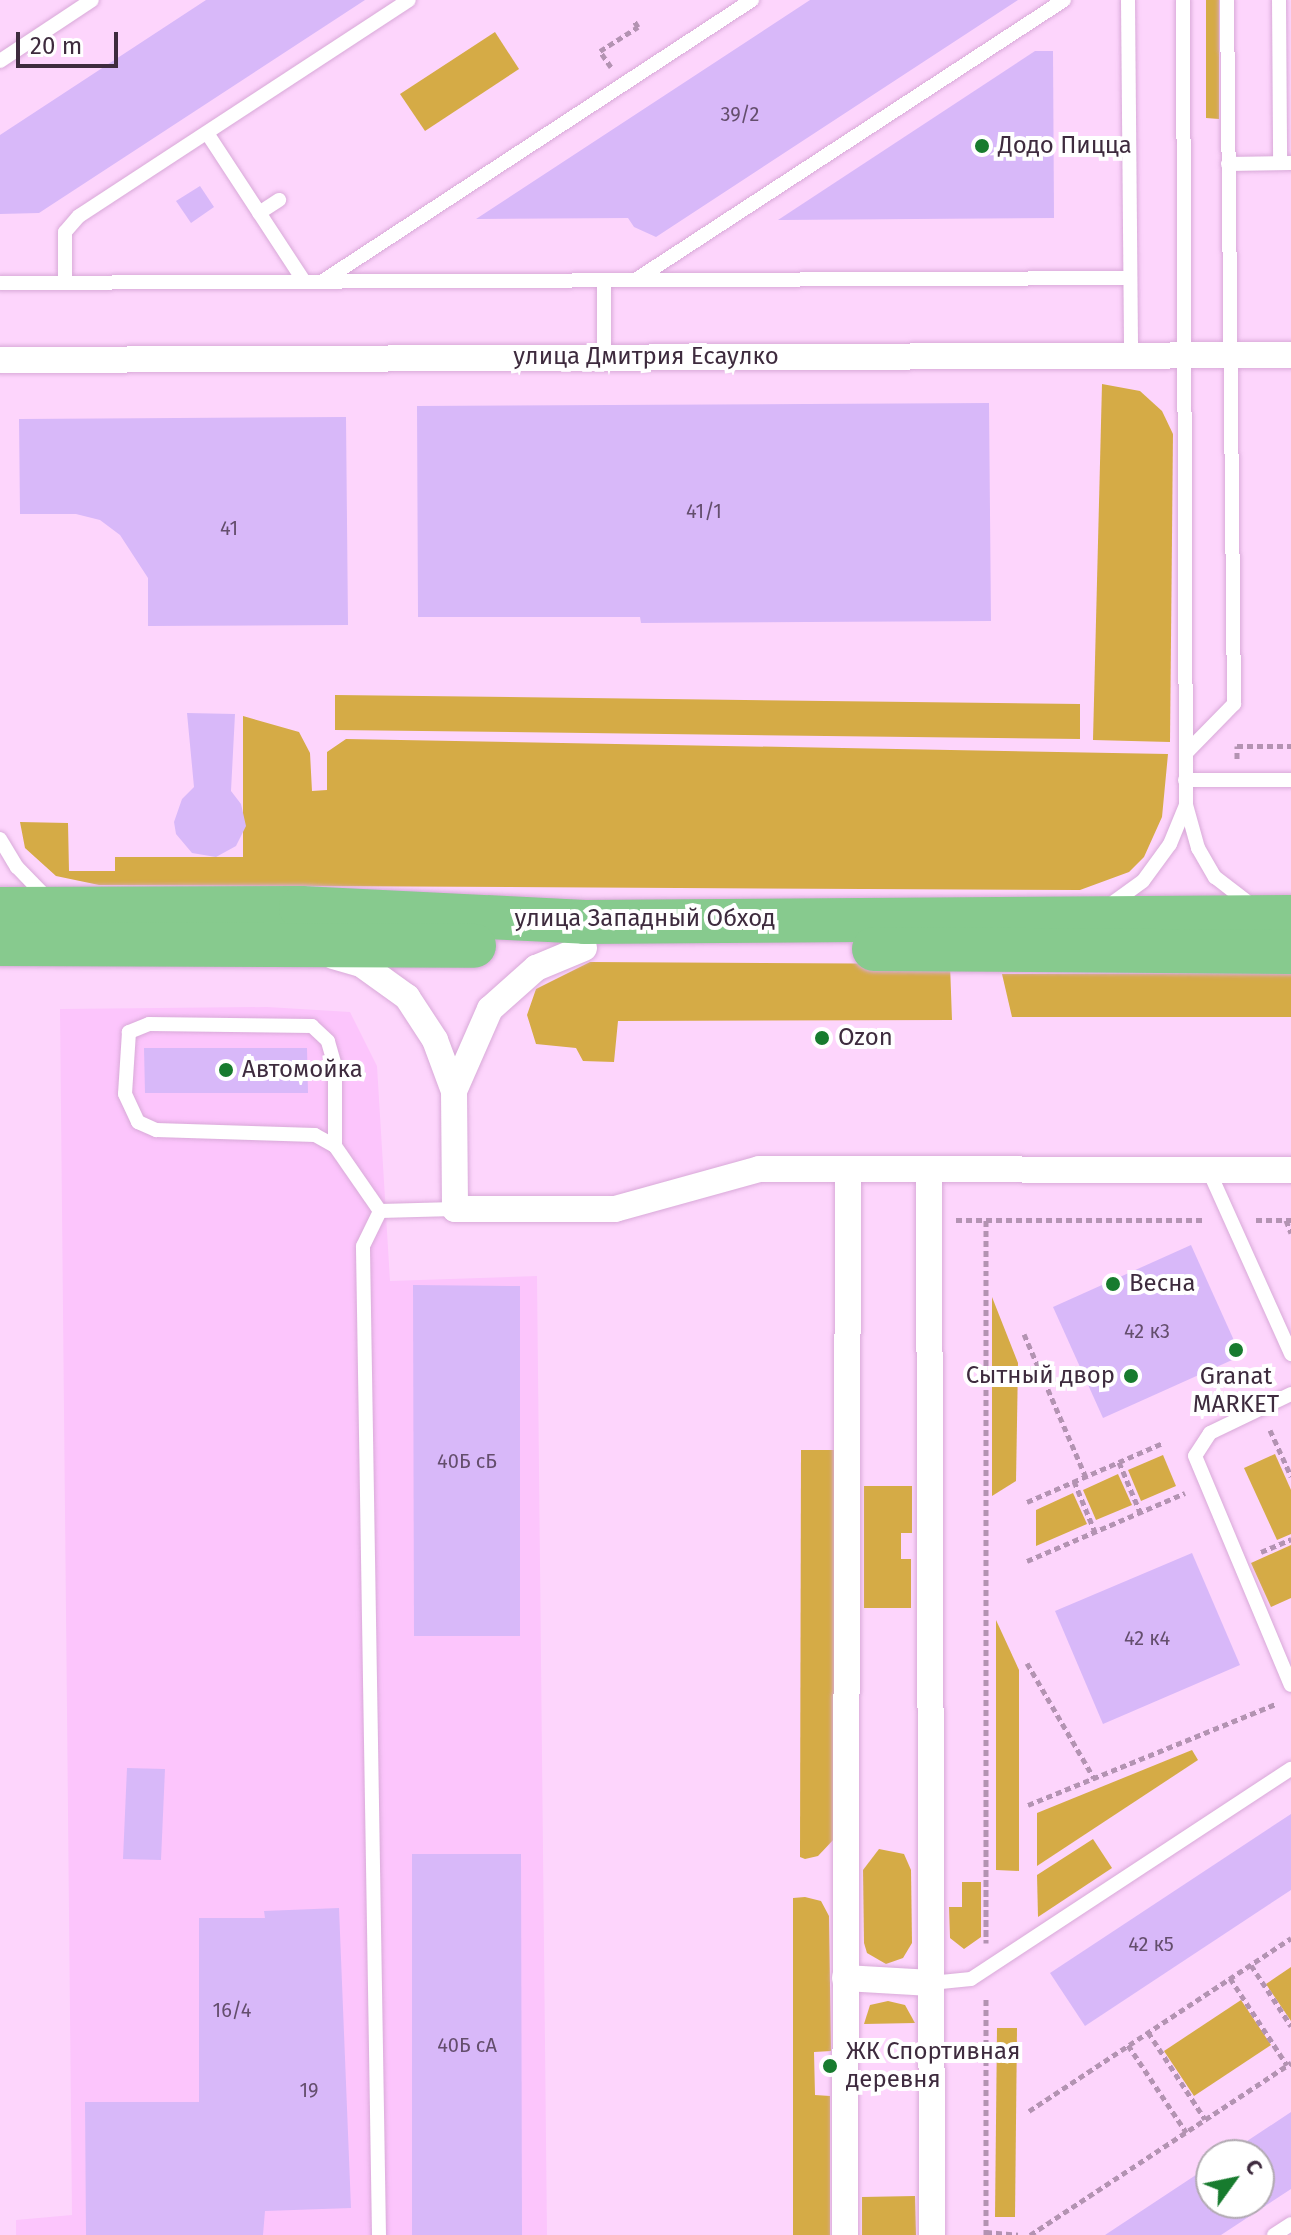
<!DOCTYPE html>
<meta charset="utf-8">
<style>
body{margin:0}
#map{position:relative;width:1291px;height:2235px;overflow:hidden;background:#fdd5fc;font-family:"Fira Sans",sans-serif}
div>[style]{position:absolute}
.built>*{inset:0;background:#fcc5fc}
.green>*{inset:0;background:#d5ab46}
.building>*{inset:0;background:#d8b8f9}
.path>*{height:5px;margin-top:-2.5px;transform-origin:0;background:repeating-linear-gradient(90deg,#b393b2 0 6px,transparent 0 10px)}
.roads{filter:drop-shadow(0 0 2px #d8a9d8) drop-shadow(0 0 2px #d8a9d8)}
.service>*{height:14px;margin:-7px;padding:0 7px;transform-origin:7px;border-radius:7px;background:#fff}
.minor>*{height:26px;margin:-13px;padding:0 13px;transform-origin:13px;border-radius:13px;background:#fff}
.trunk>*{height:44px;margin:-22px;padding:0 22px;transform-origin:22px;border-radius:22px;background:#87ca8e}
.dots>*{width:22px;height:22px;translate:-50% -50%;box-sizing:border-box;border:4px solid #fff;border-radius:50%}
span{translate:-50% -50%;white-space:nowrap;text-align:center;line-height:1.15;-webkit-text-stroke:8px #fff;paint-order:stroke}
.number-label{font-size:20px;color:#644e6d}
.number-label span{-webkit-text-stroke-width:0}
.poi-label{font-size:24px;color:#3e2b3e}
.left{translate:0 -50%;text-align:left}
.right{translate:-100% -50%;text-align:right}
.street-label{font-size:24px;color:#3e2b3e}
.north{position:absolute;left:1195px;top:2139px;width:80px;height:80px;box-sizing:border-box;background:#fff;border:2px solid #b2aab2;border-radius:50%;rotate:57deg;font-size:22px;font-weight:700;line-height:32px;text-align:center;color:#3e2b3e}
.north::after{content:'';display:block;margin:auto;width:28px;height:36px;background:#177b2e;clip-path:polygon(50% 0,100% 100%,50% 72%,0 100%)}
.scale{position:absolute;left:16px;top:32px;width:102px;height:36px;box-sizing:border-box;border:4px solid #3e2b3e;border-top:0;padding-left:10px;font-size:24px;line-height:28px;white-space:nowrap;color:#3e2b3e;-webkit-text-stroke:6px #fff;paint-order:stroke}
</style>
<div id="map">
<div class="built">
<div style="clip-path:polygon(267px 1007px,350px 1012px,377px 1066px,390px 1281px,537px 1276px,547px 2235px,16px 2235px,16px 2220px,72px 2215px,60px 1009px)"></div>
</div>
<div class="green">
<div style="clip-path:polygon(1206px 0,1219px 0,1219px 119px,1206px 118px)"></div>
<div style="clip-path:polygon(495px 32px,519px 69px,425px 131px,400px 94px)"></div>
<div style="clip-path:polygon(1102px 384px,1140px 391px,1162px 411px,1173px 434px,1170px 742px,1093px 740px)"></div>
<div style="clip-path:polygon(335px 695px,1080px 704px,1080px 739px,335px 730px)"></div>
<div style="clip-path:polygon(243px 716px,299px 732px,310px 753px,312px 791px,327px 790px,327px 752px,346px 739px,1168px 754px,1162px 817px,1144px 857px,1129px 872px,1080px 890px,99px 885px,56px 876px,25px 848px,20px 822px,68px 823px,69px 871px,115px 871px,115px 857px,243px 857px)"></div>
<div style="clip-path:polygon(590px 962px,950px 964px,952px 1020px,618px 1021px,614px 1062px,583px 1061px,576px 1048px,536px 1044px,527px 1015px,536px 989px)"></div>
<div style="clip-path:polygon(1291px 973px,1291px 1017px,1012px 1017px,1002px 974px)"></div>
<div style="clip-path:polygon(992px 1297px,1018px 1363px,1016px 1481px,992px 1496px)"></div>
<div style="clip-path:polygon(801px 1450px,837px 1450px,835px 1838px,818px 1856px,805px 1859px,800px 1857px)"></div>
<div style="clip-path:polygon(1275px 1454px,1291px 1490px,1291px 1534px,1277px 1540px,1244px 1468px)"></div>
<div style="clip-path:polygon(1163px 1455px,1176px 1486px,1141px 1501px,1128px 1470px)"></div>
<div style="clip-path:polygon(1118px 1474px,1132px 1505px,1096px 1520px,1083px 1490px)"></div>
<div style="clip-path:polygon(864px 1486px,912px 1486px,912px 1533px,901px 1533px,901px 1559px,911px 1559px,911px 1608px,864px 1608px)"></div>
<div style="clip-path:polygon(1073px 1493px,1087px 1524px,1036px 1546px,1036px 1510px)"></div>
<div style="clip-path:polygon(1291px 1545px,1291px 1598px,1271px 1607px,1251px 1563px)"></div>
<div style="clip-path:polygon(996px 1620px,1019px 1670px,1019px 1871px,996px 1870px)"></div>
<div style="clip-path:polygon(1192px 1750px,1198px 1760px,1037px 1866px,1037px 1813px)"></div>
<div style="clip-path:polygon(1093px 1839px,1112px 1868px,1038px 1917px,1037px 1875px)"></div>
<div style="clip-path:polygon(879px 1849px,904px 1854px,911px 1870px,912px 1943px,903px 1958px,886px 1964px,867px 1953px,864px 1943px,863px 1870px)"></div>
<div style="clip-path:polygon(962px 1882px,981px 1882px,981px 1937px,964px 1949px,950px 1938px,949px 1907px,962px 1907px)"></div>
<div style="clip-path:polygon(805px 1897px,821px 1901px,829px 1916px,831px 2051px,814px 2052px,815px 2095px,830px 2096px,830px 2235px,793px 2235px,793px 1898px)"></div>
<div style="clip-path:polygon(1291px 1967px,1291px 2021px,1266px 1984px)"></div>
<div style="clip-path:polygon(1241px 2000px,1271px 2045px,1194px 2096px,1164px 2051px)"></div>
<div style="clip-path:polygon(888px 2001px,905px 2005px,915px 2023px,864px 2024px,870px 2005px)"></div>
<div style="clip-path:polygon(997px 2028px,1017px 2028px,1015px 2217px,995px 2217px)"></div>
<div style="clip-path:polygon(915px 2196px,916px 2235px,862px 2235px,862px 2197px)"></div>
</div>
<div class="building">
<div style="clip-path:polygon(206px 0,365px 0,39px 213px,0 214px,0 135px)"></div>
<div style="clip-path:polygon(810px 0,1018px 0,656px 237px,634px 227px,628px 218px,476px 219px)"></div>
<div style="clip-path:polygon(1035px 51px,1053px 51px,1054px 218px,778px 220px)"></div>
<div style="clip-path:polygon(200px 186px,214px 207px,191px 223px,176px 201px)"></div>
<div style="clip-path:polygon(989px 403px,991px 621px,641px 623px,640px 617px,418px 617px,417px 406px)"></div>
<div style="clip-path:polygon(346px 417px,348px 625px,148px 626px,148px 578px,120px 535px,100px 520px,76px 514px,20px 514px,19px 419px)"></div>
<div style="clip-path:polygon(187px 713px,235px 714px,231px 791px,241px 804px,246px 826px,236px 846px,216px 857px,192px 853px,176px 834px,174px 822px,182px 799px,194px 787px)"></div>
<div style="clip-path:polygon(144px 1048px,307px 1048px,308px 1093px,145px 1093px)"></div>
<div style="clip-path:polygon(1191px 1245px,1241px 1356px,1103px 1418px,1053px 1307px)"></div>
<div style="clip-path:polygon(413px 1285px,520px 1286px,520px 1636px,414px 1636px)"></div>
<div style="clip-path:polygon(1192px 1553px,1240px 1665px,1103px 1724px,1055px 1611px)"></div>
<div style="clip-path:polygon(127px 1768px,165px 1769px,161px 1860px,123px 1859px)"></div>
<div style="clip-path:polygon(1291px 1814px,1291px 1890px,1085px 2026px,1050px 1973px)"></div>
<div style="clip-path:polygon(412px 1854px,521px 1854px,522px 2235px,412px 2235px)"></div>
<div style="clip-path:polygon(339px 1908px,351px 2208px,265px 2211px,263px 2235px,86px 2235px,85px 2102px,199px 2102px,199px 1918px,265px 1918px,264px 1911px)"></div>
<div style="clip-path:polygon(1291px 2112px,1291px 2189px,1221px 2235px,1105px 2235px,1211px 2165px,1211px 2203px,1259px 2203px,1259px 2155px,1226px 2155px)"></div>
</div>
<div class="path">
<div style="left:611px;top:67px;width:19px;rotate:-125deg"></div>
<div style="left:600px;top:51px;width:45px;rotate:-32.3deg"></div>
<div style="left:638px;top:27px;width:9px;rotate:-122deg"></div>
<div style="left:1237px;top:759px;width:13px;rotate:-90deg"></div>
<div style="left:1237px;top:746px;width:54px"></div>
<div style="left:956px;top:1220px;width:250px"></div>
<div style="left:986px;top:1220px;width:723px;rotate:90deg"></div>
<div style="left:1256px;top:1220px;width:35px"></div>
<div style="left:1286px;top:1220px;width:14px;rotate:69deg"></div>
<div style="left:1024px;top:1334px;width:156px;rotate:66.6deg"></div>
<div style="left:1270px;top:1430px;width:51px;rotate:65.5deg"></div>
<div style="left:1119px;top:1462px;width:54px;rotate:67.2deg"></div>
<div style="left:1074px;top:1481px;width:55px;rotate:67.6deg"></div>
<div style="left:1027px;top:1502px;width:148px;rotate:-23.5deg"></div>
<div style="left:1261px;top:1552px;width:33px;rotate:-23deg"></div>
<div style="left:1027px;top:1561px;width:172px;rotate:-23.3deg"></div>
<div style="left:1027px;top:1663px;width:133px;rotate:59.8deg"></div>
<div style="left:1028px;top:1805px;width:267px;rotate:-22.2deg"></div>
<div style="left:1251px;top:1965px;width:73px;rotate:56.7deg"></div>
<div style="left:1230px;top:1978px;width:104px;rotate:56.8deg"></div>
<div style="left:1148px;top:2032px;width:104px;rotate:56.8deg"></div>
<div style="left:1128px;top:2045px;width:105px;rotate:56.3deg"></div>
<div style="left:1029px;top:2111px;width:314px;rotate:-33.4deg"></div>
<div style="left:986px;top:2232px;width:32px;rotate:5deg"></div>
<div style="left:986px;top:2235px;width:238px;rotate:-90deg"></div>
<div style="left:1030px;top:2235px;width:313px;rotate:-33.4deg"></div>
</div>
<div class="roads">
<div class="service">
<div style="left:1128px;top:0;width:355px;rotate:89.5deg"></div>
<div style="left:1183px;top:0;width:805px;rotate:89.79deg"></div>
<div style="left:1186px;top:805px;width:45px;rotate:74.4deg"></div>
<div style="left:1198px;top:848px;width:34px;rotate:60deg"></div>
<div style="left:1215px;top:877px;width:44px;rotate:37.6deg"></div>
<div style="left:1279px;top:0;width:163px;rotate:89.6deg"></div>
<div style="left:0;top:61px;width:110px;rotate:-33.5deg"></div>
<div style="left:207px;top:133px;width:177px;rotate:56.8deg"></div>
<div style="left:1228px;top:164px;width:63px;rotate:-0.9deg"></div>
<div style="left:259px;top:213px;width:24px;rotate:-33deg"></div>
<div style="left:637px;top:279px;width:510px;rotate:-33.16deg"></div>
<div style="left:604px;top:280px;width:77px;rotate:90deg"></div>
<div style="left:323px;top:281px;width:513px;rotate:-33.23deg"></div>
<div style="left:65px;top:282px;width:50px;rotate:-90deg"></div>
<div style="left:65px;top:232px;width:21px;rotate:-49deg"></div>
<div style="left:79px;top:216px;width:394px;rotate:-33.2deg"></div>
<div style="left:0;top:283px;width:1130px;rotate:-0.25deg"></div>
<div style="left:1186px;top:753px;width:69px;rotate:-45.6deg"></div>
<div style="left:1234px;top:704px;width:704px;rotate:-90.57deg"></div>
<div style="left:1185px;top:780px;width:106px"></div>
<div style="left:0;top:839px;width:33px;rotate:59deg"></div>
<div style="left:17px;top:867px;width:43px;rotate:45.9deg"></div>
<div style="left:1107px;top:907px;width:44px;rotate:-35.8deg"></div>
<div style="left:1143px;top:881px;width:46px;rotate:-53.9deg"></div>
<div style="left:1170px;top:844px;width:42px;rotate:-67.7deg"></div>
<div style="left:335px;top:1146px;width:80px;rotate:-90deg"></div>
<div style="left:335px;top:1066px;width:26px;rotate:-106deg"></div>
<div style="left:328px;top:1041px;width:22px;rotate:-137deg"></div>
<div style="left:312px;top:1026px;width:163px;rotate:-179.3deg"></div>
<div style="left:149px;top:1024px;width:22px;rotate:158deg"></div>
<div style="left:129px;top:1032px;width:62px;rotate:93.7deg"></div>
<div style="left:125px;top:1094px;width:31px;rotate:65deg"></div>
<div style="left:138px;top:1122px;width:20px;rotate:24deg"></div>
<div style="left:156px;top:1130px;width:159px;rotate:1.8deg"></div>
<div style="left:315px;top:1135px;width:23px;rotate:29deg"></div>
<div style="left:335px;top:1146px;width:79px;rotate:55.3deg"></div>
<div style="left:1208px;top:1169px;width:203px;rotate:65.8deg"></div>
<div style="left:1291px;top:1394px;width:90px;rotate:154.3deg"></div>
<div style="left:1210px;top:1433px;width:27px;rotate:123deg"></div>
<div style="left:1195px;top:1456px;width:248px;rotate:67.3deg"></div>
<div style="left:931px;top:1983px;width:40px;rotate:-5.7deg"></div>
<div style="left:971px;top:1979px;width:383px;rotate:-33.3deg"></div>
<div style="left:379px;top:2235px;width:989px;rotate:-90.93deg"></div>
<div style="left:363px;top:1246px;width:39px;rotate:-64deg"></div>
<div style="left:380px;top:1211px;width:75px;rotate:-1.5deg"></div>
<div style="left:1274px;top:2235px;width:20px;rotate:-33deg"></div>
</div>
<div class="minor">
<div style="left:0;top:360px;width:1291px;rotate:-0.22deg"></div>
<div style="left:333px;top:956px;width:29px;rotate:16deg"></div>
<div style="left:361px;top:964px;width:57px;rotate:35.7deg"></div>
<div style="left:407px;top:997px;width:51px;rotate:56.9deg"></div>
<div style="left:435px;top:1040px;width:54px;rotate:69.6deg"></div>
<div style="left:454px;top:1091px;width:118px;rotate:89.5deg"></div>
<div style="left:455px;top:1209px;width:160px"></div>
<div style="left:615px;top:1209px;width:149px;rotate:-15.5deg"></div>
<div style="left:759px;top:1169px;width:532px;rotate:0.11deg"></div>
<div style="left:454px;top:1091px;width:90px;rotate:-66.3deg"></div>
<div style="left:490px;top:1009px;width:62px;rotate:-41.7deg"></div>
<div style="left:536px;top:968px;width:52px;rotate:-22.6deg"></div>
<div style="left:929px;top:1170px;width:1065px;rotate:89.84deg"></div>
<div style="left:845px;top:1978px;width:86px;rotate:3.3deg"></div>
<div style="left:845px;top:2235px;width:1065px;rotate:-89.84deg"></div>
</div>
<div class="trunk">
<div style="left:0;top:909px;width:301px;rotate:-0.2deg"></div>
<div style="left:301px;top:908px;width:284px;rotate:2.8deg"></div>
<div style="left:585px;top:922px;width:706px;rotate:-0.41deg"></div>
<div style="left:0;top:944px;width:474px;rotate:0.2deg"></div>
<div style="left:874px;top:949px;width:417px;rotate:0.4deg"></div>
</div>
</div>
<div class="dots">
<div style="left:982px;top:146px;background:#177b2e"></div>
<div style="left:822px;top:1038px;background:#177b2e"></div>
<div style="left:226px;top:1070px;background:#177b2e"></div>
<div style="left:1113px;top:1284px;background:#177b2e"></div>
<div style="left:1236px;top:1350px;background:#177b2e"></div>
<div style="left:1131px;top:1376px;background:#177b2e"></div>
<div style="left:830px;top:2066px;background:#177b2e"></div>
</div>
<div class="number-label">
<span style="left:740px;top:114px">39/2</span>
<span style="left:704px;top:511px">41/1</span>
<span style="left:229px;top:528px">41</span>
<span style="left:1147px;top:1331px">42 к3</span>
<span style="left:467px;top:1461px">40Б сБ</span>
<span style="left:1147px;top:1638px">42 к4</span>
<span style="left:1151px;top:1944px">42 к5</span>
<span style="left:232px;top:2010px">16/4</span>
<span style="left:467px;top:2045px">40Б сА</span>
<span style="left:309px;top:2090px">19</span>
</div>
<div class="poi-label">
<span class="left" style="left:998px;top:146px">Додо Пицца</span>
<span class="left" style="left:838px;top:1038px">Ozon</span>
<span class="left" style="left:242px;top:1070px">Автомойка</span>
<span class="left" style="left:1129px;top:1284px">Весна</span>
<span class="right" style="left:1115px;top:1376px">Сытный двор</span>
<span style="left:1236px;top:1391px">Granat<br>MARKET</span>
<span class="left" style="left:846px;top:2066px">ЖК Спортивная<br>деревня</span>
</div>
<div class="street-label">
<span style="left:646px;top:357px">улица Дмитрия Есаулко</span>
<span style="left:645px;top:919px">улица Западный Обход</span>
</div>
<div class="north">С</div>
<div class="scale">20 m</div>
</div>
